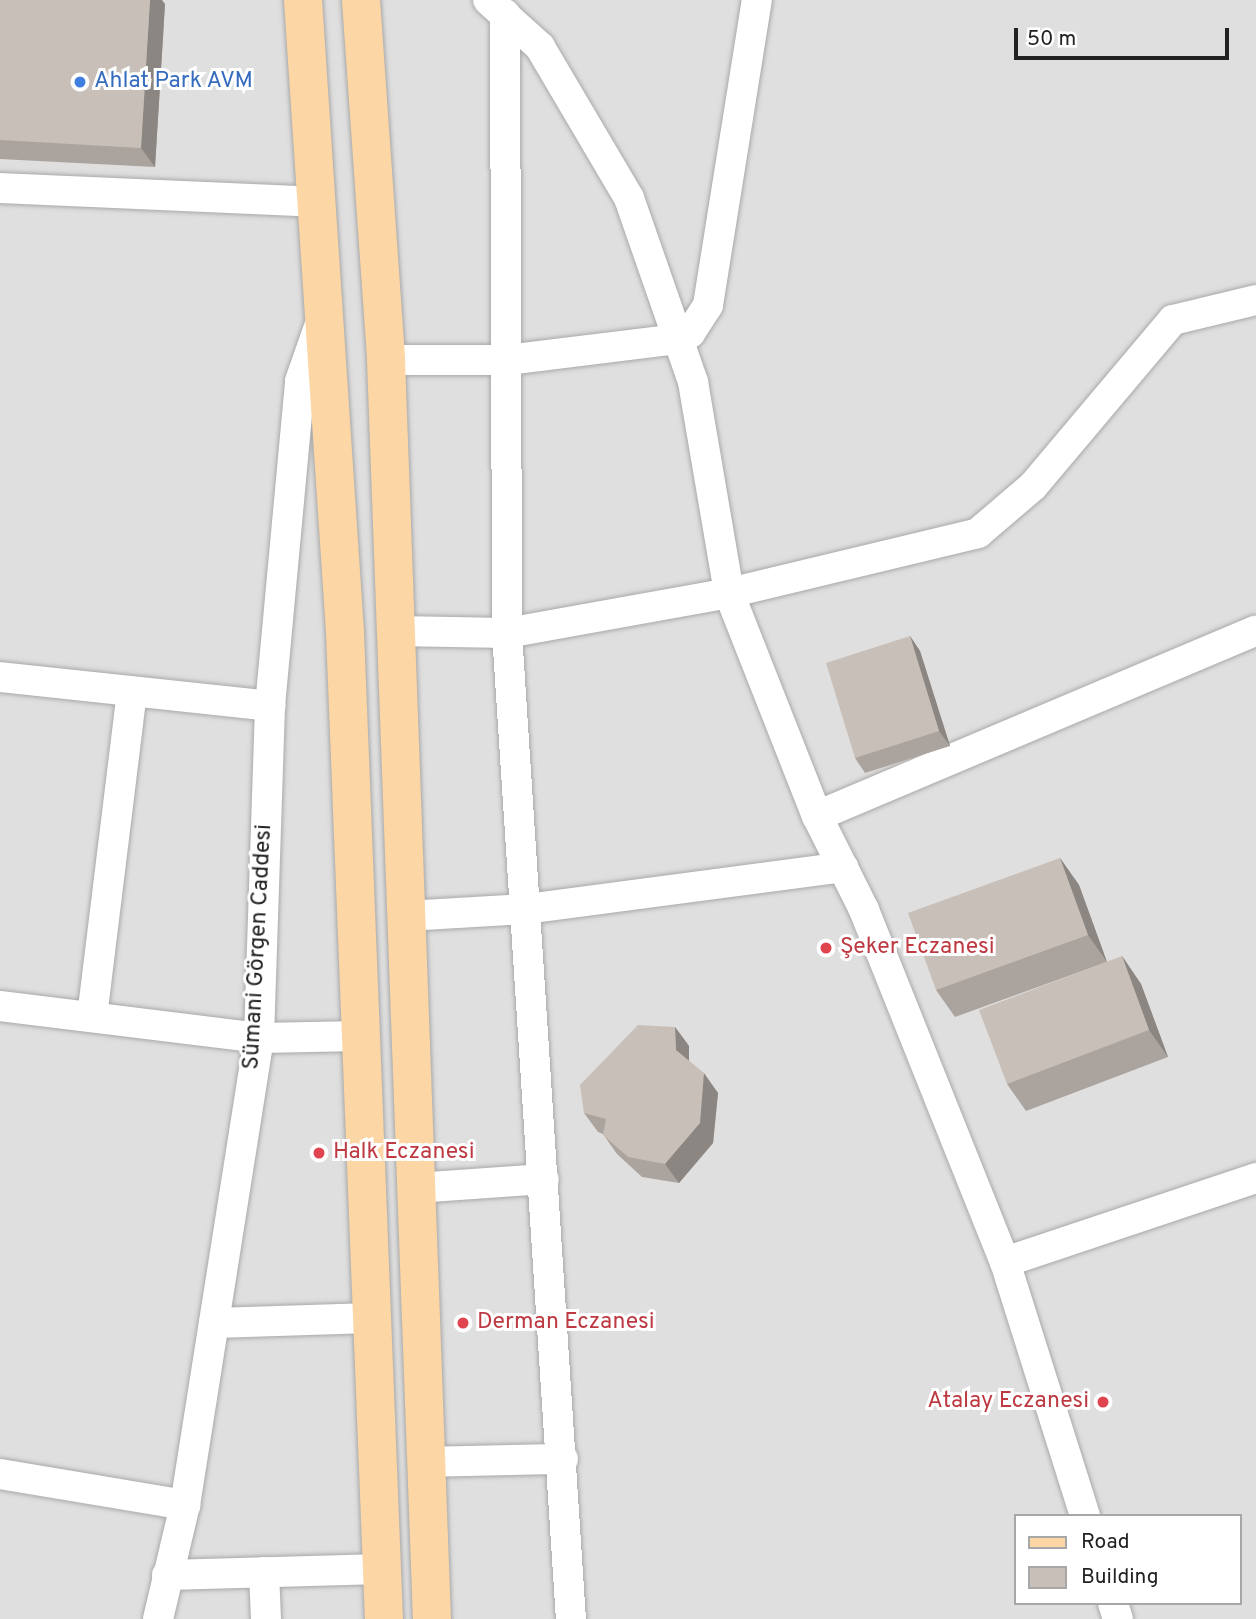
<!DOCTYPE html>
<meta charset="utf-8">
<style>
body{margin:0}
#map{position:relative;width:1256px;height:1619px;overflow:hidden;background:#f2efe9;font-family:Overpass,sans-serif}
div>[style]{position:absolute}
.residential>*{inset:0;background:#e0dfdf}
.roads{filter:drop-shadow(0 0 2px #a9a9a9) drop-shadow(0 0 2px #a9a9a9)}
.minor>*{height:30px;margin:-15px;padding:0 15px;transform-origin:15px;border-radius:15px;background:#fff}
.major>*{height:38px;margin:-19px;padding:0 19px;transform-origin:19px;border-radius:19px;background:#fcd6a4}
.wall>*{inset:0;background:#aba49e}
.shaded-wall>*{inset:0;background:#8b8681}
.building>*{inset:0;background:#c7bfb8}
.dots>*{width:19px;height:19px;translate:-50% -50%;box-sizing:border-box;border:4px solid #fff;border-radius:50%}
span{translate:-50% -50%;white-space:nowrap;text-align:center;line-height:1.15;-webkit-text-stroke:6px #fff;paint-order:stroke}
.shop-label{font-size:23px;color:#366cbe}
.left{translate:0 -50%;text-align:left}
.street-label{font-size:23px;color:#222}
.health-label{font-size:23px;color:#be3a42}
.right{translate:-100% -50%;text-align:right}
.legend{position:absolute;left:1014px;top:1514px;width:228px;height:91px;box-sizing:border-box;background:#fff;border:2px solid #a7a7a7;margin:0;padding:9px 12px;list-style:none;font-size:21px;color:#222}
.legend li{display:flex;align-items:center;gap:14px;height:35px}
.legend b{width:35px;border:2px solid #a7a7a7}
.scale{position:absolute;left:1014px;top:28px;width:215px;height:32px;box-sizing:border-box;border:4px solid #222;border-top:0;padding-left:9px;font-size:21px;line-height:24px;white-space:nowrap;color:#222;-webkit-text-stroke:5px #fff;paint-order:stroke}
</style>
<div id="map">
<div class="residential">
<div style="clip-path:polygon(evenodd,0 0,1256px 0,1256px 1619px,0 1619px,0 0,1016px 1516px,1240px 1516px,1240px 1603px,1016px 1603px,1016px 1516px)"></div>
</div>
<div class="roads">
<div class="minor">
<div style="left:488px;top:0;width:70px;rotate:42.1deg"></div>
<div style="left:540px;top:47px;width:175px;rotate:59.5deg"></div>
<div style="left:629px;top:198px;width:195px;rotate:70.8deg"></div>
<div style="left:693px;top:382px;width:214px;rotate:80.3deg"></div>
<div style="left:729px;top:593px;width:240px;rotate:68.5deg"></div>
<div style="left:817px;top:816px;width:105px;rotate:63.4deg"></div>
<div style="left:864px;top:910px;width:379px;rotate:68.2deg"></div>
<div style="left:1005px;top:1262px;width:266px;rotate:72.5deg"></div>
<div style="left:505px;top:14px;width:619px;rotate:89.81deg"></div>
<div style="left:507px;top:633px;width:988px;rotate:86.29deg"></div>
<div style="left:0;top:188px;width:317px;rotate:2.5deg"></div>
<div style="left:386px;top:360px;width:121px"></div>
<div style="left:507px;top:360px;width:173px;rotate:-7deg"></div>
<div style="left:679px;top:339px;width:13px;rotate:-29deg"></div>
<div style="left:690px;top:333px;width:33px;rotate:-57deg"></div>
<div style="left:708px;top:305px;width:309px;rotate:-80.9deg"></div>
<div style="left:396px;top:631px;width:111px;rotate:1deg"></div>
<div style="left:507px;top:633px;width:226px;rotate:-10.2deg"></div>
<div style="left:729px;top:593px;width:256px;rotate:-13.5deg"></div>
<div style="left:978px;top:533px;width:72px;rotate:-40.5deg"></div>
<div style="left:1033px;top:486px;width:217px;rotate:-49.9deg"></div>
<div style="left:1173px;top:320px;width:85px;rotate:-13.5deg"></div>
<div style="left:0;top:677px;width:272px;rotate:6.1deg"></div>
<div style="left:817px;top:816px;width:476px;rotate:-22.9deg"></div>
<div style="left:406px;top:916px;width:120px;rotate:-3.3deg"></div>
<div style="left:526px;top:909px;width:320px;rotate:-7.5deg"></div>
<div style="left:0;top:1006px;width:261px;rotate:7deg"></div>
<div style="left:259px;top:1038px;width:102px;rotate:-1.1deg"></div>
<div style="left:92px;top:1017px;width:328px;rotate:-83deg"></div>
<div style="left:416px;top:1188px;width:128px;rotate:-4deg"></div>
<div style="left:1005px;top:1262px;width:265px;rotate:-18.5deg"></div>
<div style="left:214px;top:1323px;width:158px;rotate:-1.8deg"></div>
<div style="left:426px;top:1462px;width:137px;rotate:-1.3deg"></div>
<div style="left:0;top:1474px;width:188px;rotate:9.5deg"></div>
<div style="left:264px;top:1572px;width:47px;rotate:87.6deg"></div>
<div style="left:167px;top:1575px;width:215px;rotate:-1.6deg"></div>
<div style="left:1113px;top:1603px;width:17px;rotate:73deg"></div>
<div style="left:158px;top:1619px;width:117px;rotate:-76.7deg"></div>
<div style="left:185px;top:1505px;width:473px;rotate:-81deg"></div>
<div style="left:259px;top:1038px;width:332px;rotate:-88.1deg"></div>
<div style="left:270px;top:706px;width:326px;rotate:-84.7deg"></div>
<div style="left:300px;top:381px;width:64px;rotate:-70.7deg"></div>
</div>
<div class="major">
<div style="left:303px;top:0;width:633px;rotate:86.2deg"></div>
<div style="left:345px;top:632px;width:988px;rotate:87.74deg"></div>
<div style="left:361px;top:0;width:361px;rotate:86deg"></div>
<div style="left:386px;top:360px;width:1260px;rotate:87.91deg"></div>
</div>
</div>
<div class="wall">
<div style="clip-path:polygon(0 0,165px 4px,155px 167px,0 159px)"></div>
<div style="clip-path:polygon(910px 636px,920px 651px,950px 746px,865px 773px,855px 758px)"></div>
<div style="clip-path:polygon(1060px 858px,1079px 885px,1107px 962px,955px 1017px,936px 990px)"></div>
<div style="clip-path:polygon(1122px 956px,1141px 984px,1168px 1057px,1026px 1111px,1007px 1084px)"></div>
<div style="clip-path:polygon(675px 1027px,689px 1046px,689px 1061px,718px 1093px,713px 1143px,679px 1183px,642px 1177px,617px 1154px,603px 1134px,598px 1132px,584px 1113px)"></div>
</div>
<div class="shaded-wall">
<div style="clip-path:polygon(150px 0,162px 0,165px 4px,155px 167px,141px 148px)"></div>
<div style="clip-path:polygon(910px 636px,920px 651px,950px 746px,939px 731px)"></div>
<div style="clip-path:polygon(1060px 858px,1079px 885px,1107px 962px,1088px 935px)"></div>
<div style="clip-path:polygon(1122px 956px,1141px 984px,1168px 1057px,1149px 1030px)"></div>
<div style="clip-path:polygon(675px 1027px,689px 1046px,689px 1070px,676px 1050px)"></div>
<div style="clip-path:polygon(704px 1073px,718px 1093px,713px 1143px,679px 1183px,665px 1164px)"></div>
</div>
<div class="building">
<div style="clip-path:polygon(0 0,150px 0,141px 148px,0 140px)"></div>
<div style="clip-path:polygon(910px 636px,939px 731px,855px 758px,826px 663px)"></div>
<div style="clip-path:polygon(1060px 858px,1088px 935px,936px 990px,908px 913px)"></div>
<div style="clip-path:polygon(1122px 956px,1149px 1030px,1007px 1084px,979px 1010px)"></div>
<div style="clip-path:polygon(638px 1025px,675px 1027px,676px 1050px,704px 1073px,700px 1123px,665px 1164px,628px 1157px,603px 1135px,606px 1119px,584px 1113px,580px 1085px)"></div>
</div>
<div class="dots">
<div style="left:80px;top:82px;background:#3f7fe0"></div>
<div style="left:826px;top:948px;background:#e0444e"></div>
<div style="left:319px;top:1153px;background:#e0444e"></div>
<div style="left:463px;top:1323px;background:#e0444e"></div>
<div style="left:1103px;top:1402px;background:#e0444e"></div>
</div>
<div class="shop-label">
<span class="left" style="left:94px;top:82px">Ahlat Park AVM</span>
</div>
<div class="street-label">
<span style="left:259px;top:947px;rotate:-87deg">Sümani Görgen Caddesi</span>
</div>
<div class="health-label">
<span class="left" style="left:840px;top:948px">Şeker Eczanesi</span>
<span class="left" style="left:333px;top:1153px">Halk Eczanesi</span>
<span class="left" style="left:477px;top:1323px">Derman Eczanesi</span>
<span class="right" style="left:1089px;top:1402px">Atalay Eczanesi</span>
</div>
<ul class="legend">
<li><b style="height:9px;background:#fcd6a4"></b>Road</li>
<li><b style="height:19px;background:#c7bfb8"></b>Building</li>
</ul>
<div class="scale">50 m</div>
</div>
